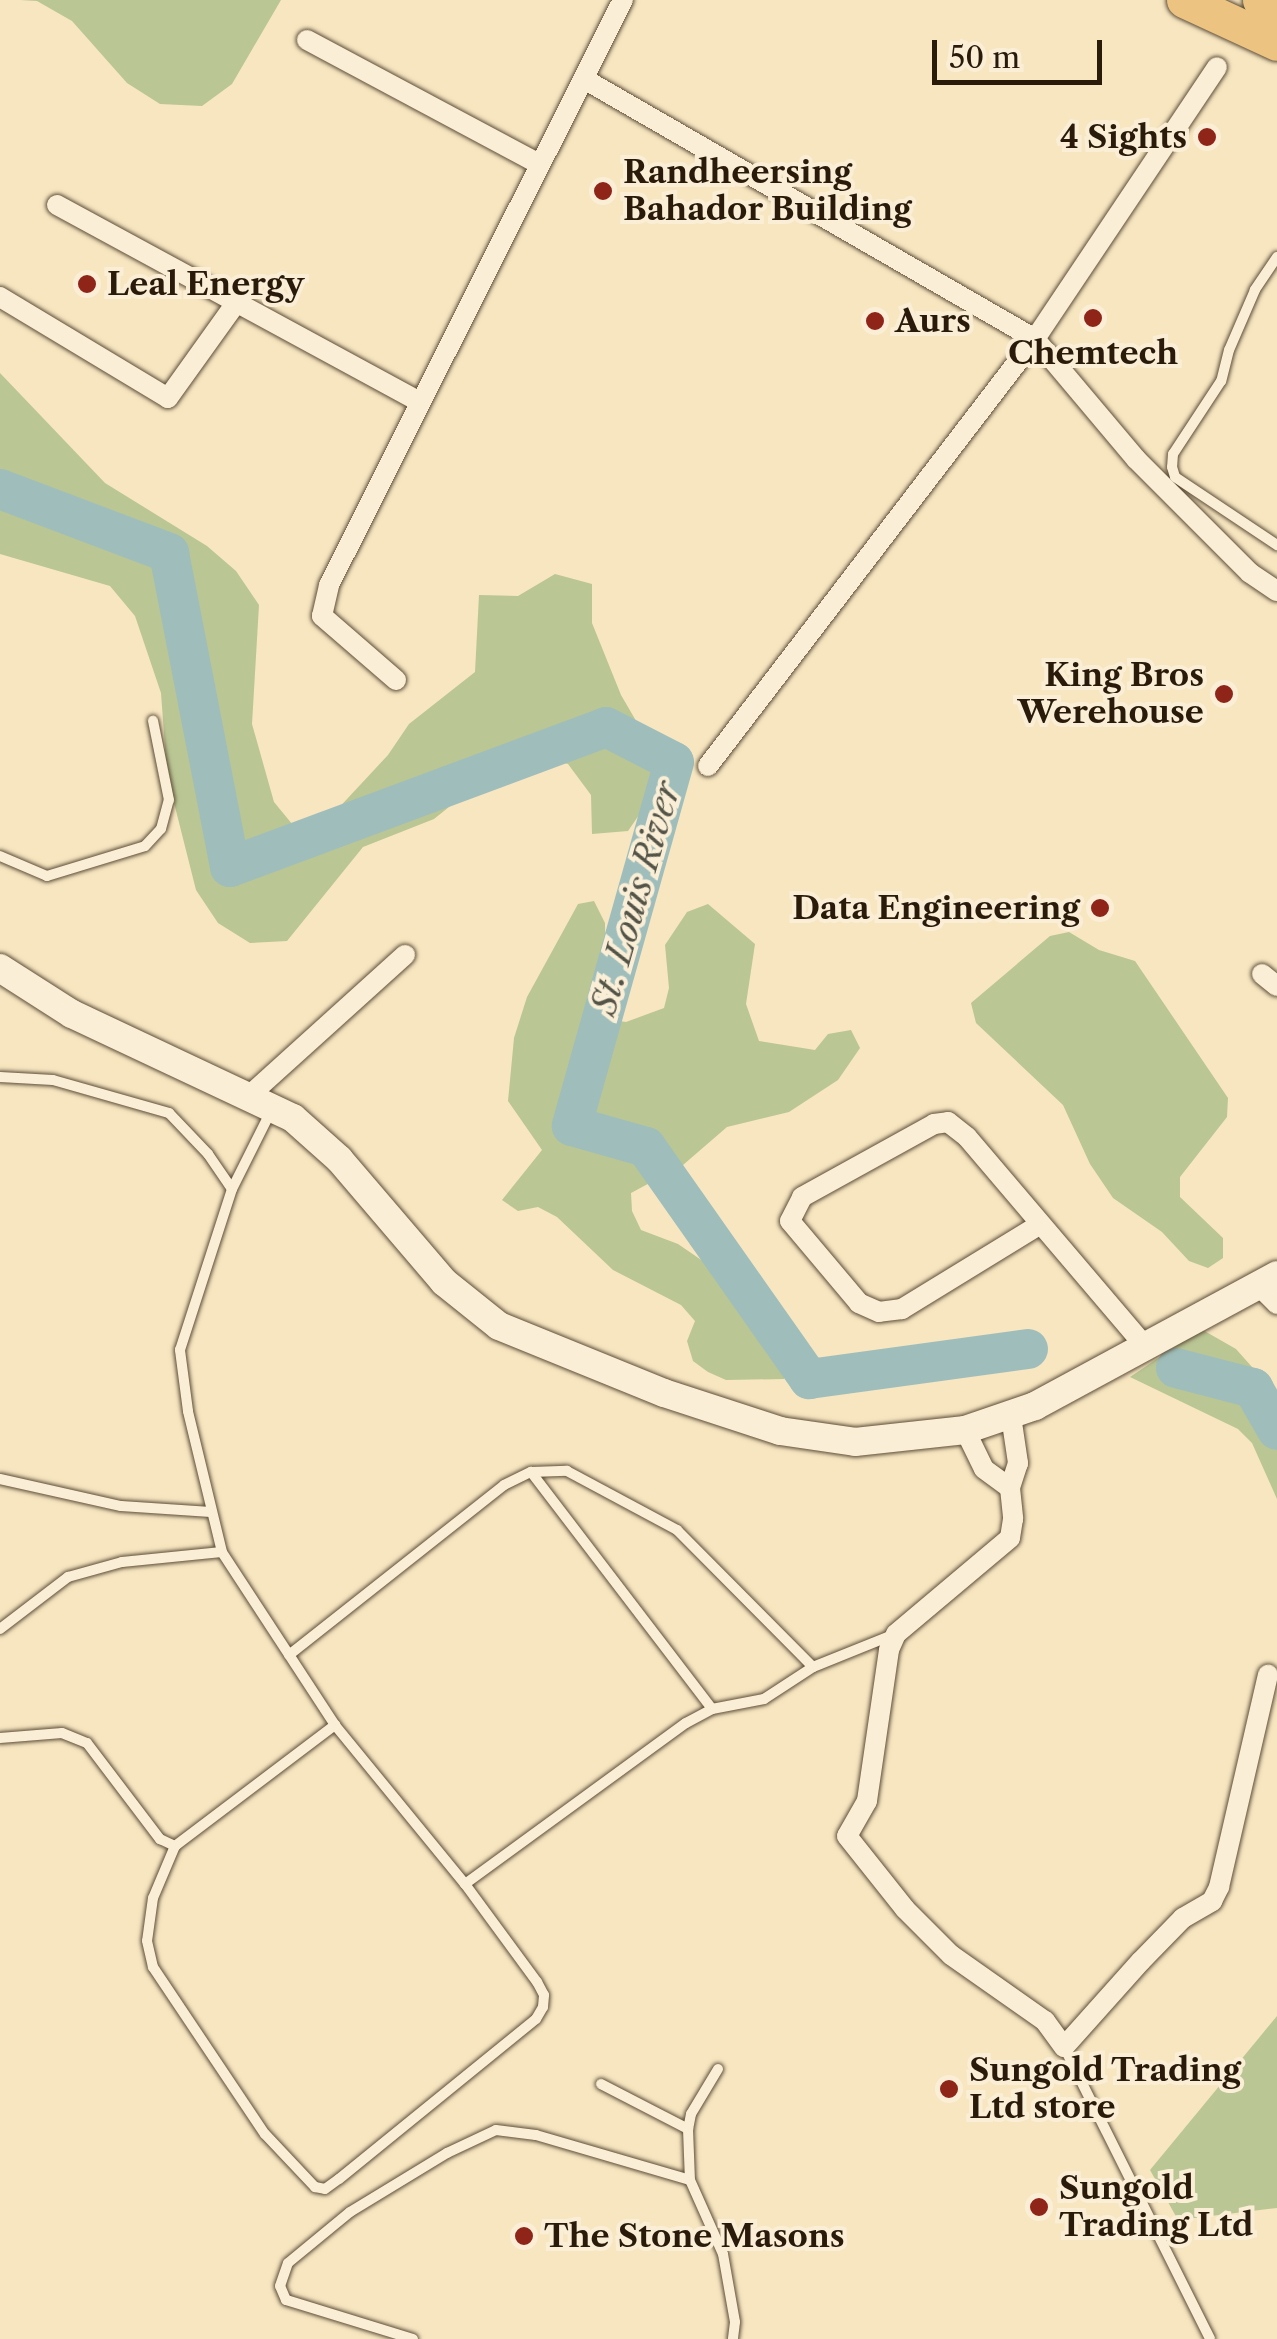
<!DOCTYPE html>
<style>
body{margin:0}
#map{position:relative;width:1277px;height:2339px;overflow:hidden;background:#f7e6c0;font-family:"Libre Caslon Text",serif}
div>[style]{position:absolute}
.green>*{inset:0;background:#bac694}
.river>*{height:40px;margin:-20px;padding:0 20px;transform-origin:20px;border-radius:20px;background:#9fbebb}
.roads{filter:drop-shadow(0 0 2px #5d4d38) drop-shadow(0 0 2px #5d4d38)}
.lane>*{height:10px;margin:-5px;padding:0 5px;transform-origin:5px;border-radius:5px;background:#faefd6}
.street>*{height:20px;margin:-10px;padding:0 10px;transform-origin:10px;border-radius:10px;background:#faefd6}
.secondary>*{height:28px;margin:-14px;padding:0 14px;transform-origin:14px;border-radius:14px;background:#faefd6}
.highway>*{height:35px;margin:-17.5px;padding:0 17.5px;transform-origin:17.5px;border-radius:17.5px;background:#ecc380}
.dots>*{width:28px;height:28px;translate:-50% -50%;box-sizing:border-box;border:5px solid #faefd6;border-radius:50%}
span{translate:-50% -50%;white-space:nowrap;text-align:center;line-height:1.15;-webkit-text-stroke:8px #faefd6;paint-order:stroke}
.poi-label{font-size:32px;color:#2a1a0a;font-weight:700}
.right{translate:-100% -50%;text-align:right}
.left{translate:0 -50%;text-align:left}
.water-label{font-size:35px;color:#535348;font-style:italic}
.scale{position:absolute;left:932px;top:40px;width:170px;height:45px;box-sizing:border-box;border:5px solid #2a1a0a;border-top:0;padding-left:12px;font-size:30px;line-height:35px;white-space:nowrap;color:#2a1a0a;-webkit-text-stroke:8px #faefd6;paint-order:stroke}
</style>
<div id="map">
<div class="green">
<div style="clip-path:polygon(20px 0,281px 0,232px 84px,202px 106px,160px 104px,127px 83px,72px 21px,37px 1px)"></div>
<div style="clip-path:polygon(0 373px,105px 483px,207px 546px,236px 571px,259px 605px,252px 724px,274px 802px,297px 830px,334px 813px,388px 755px,409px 724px,475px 672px,479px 595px,518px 596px,555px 574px,592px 584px,592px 623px,621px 695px,660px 762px,650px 799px,628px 831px,592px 834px,591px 795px,568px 764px,531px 754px,495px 770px,434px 819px,363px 847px,287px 941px,250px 943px,218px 923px,196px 890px,167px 775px,161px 693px,135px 616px,110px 586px,0 554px)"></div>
<div style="clip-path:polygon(594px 901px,605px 923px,606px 1019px,626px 1022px,664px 1008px,669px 988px,665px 945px,687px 912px,708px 904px,755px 944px,746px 1004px,759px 1041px,815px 1050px,828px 1034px,851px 1030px,860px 1048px,838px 1080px,789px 1112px,727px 1127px,683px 1165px,631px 1193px,632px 1211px,641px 1230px,678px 1244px,793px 1323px,784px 1379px,726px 1380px,708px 1372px,693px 1361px,687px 1341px,695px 1321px,681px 1305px,613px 1270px,557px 1217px,538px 1207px,518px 1211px,502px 1200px,542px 1150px,508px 1101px,514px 1038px,527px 997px,578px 904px)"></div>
<div style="clip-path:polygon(1069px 932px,1099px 950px,1135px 961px,1228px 1098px,1227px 1117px,1180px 1177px,1180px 1197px,1223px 1238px,1223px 1258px,1208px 1268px,1189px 1261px,1162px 1232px,1113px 1198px,1090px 1164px,1063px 1105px,976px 1023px,971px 1003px,1050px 936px)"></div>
<div style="clip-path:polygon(1201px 1329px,1236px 1349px,1277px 1395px,1277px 1499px,1252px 1443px,1238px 1429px,1130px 1377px)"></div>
<div style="clip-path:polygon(1277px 2016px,1277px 2208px,1178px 2220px,1150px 2170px)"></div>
</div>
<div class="river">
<div style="left:0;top:489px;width:181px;rotate:20.7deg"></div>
<div style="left:169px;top:553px;width:320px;rotate:79deg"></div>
<div style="left:230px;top:867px;width:401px;rotate:-20.4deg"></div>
<div style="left:606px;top:727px;width:76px;rotate:27.2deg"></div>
<div style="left:674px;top:762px;width:378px;rotate:105.7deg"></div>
<div style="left:572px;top:1126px;width:77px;rotate:15.8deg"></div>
<div style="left:646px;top:1147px;width:284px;rotate:54.9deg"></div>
<div style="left:809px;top:1379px;width:221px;rotate:-7.8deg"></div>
<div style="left:1176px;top:1368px;width:80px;rotate:14.6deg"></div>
<div style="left:1253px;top:1388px;width:48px;rotate:60.3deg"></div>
</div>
<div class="roads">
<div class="lane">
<div style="left:1277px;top:257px;width:40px;rotate:124deg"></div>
<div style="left:1255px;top:290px;width:65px;rotate:113.4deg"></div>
<div style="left:1229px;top:350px;width:32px;rotate:104deg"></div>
<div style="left:1221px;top:381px;width:87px;rotate:123.3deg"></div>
<div style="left:1173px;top:454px;width:13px;rotate:94deg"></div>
<div style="left:1172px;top:467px;width:10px;rotate:73deg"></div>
<div style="left:1175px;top:477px;width:123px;rotate:33.7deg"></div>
<div style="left:0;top:856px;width:51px;rotate:23.1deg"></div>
<div style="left:47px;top:876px;width:102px;rotate:-17deg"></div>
<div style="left:145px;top:846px;width:23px;rotate:-47deg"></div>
<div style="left:161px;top:829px;width:30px;rotate:-75deg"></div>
<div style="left:169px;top:800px;width:81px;rotate:-101.4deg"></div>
<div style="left:0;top:1077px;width:53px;rotate:3.2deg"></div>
<div style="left:53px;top:1080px;width:121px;rotate:15.9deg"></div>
<div style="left:169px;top:1113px;width:57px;rotate:46.4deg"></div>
<div style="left:208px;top:1154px;width:42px;rotate:55.6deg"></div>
<div style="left:531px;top:1472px;width:298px;rotate:52.6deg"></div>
<div style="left:0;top:1479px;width:124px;rotate:12.6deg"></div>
<div style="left:121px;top:1506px;width:90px;rotate:3.8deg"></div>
<div style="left:0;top:1629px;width:86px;rotate:-37.4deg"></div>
<div style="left:68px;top:1577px;width:56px;rotate:-15.5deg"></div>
<div style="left:122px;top:1562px;width:100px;rotate:-5.7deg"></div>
<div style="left:289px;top:1655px;width:274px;rotate:-38.3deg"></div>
<div style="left:504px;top:1485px;width:30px;rotate:-26deg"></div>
<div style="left:531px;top:1472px;width:36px;rotate:-2deg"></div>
<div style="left:567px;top:1471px;width:125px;rotate:28.2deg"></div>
<div style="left:677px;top:1530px;width:193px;rotate:45.2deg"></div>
<div style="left:813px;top:1667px;width:88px;rotate:-21.9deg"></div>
<div style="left:0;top:1738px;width:62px;rotate:-4.6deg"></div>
<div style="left:62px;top:1733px;width:27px;rotate:22deg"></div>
<div style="left:87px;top:1743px;width:121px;rotate:52.8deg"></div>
<div style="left:160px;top:1839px;width:17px;rotate:25deg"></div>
<div style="left:175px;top:1846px;width:201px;rotate:-37.1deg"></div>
<div style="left:175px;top:1846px;width:56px;rotate:112.9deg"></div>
<div style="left:153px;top:1898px;width:43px;rotate:97.9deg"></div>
<div style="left:147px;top:1941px;width:27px;rotate:77deg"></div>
<div style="left:153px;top:1967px;width:201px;rotate:56.2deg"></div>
<div style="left:265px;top:2134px;width:73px;rotate:46.7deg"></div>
<div style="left:315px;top:2187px;width:10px;rotate:11deg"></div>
<div style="left:325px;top:2189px;width:17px;rotate:-36deg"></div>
<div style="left:339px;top:2179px;width:254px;rotate:-39.1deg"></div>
<div style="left:536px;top:2019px;width:14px;rotate:-60deg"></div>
<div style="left:543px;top:2007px;width:12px;rotate:-85deg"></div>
<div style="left:544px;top:1995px;width:15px;rotate:-118deg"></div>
<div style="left:537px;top:1982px;width:122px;rotate:-126.3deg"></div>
<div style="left:465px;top:1884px;width:205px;rotate:-129.3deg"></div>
<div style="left:335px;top:1725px;width:207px;rotate:-123.2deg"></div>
<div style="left:222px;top:1552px;width:145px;rotate:-103.6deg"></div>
<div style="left:188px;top:1411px;width:62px;rotate:-97.5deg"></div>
<div style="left:180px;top:1350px;width:169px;rotate:-72.1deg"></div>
<div style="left:232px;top:1189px;width:87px;rotate:-63.4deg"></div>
<div style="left:465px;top:1884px;width:273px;rotate:-36.1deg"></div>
<div style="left:686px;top:1723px;width:30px;rotate:-28deg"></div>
<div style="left:712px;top:1709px;width:53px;rotate:-10.9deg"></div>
<div style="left:764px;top:1699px;width:59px;rotate:-33.1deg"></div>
<div style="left:1064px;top:2047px;width:326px;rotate:63.4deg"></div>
<div style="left:718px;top:2069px;width:52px;rotate:121deg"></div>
<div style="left:691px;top:2114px;width:15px;rotate:101deg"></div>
<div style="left:688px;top:2129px;width:51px;rotate:87.8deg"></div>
<div style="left:690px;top:2180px;width:81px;rotate:66deg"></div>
<div style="left:723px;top:2254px;width:69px;rotate:80deg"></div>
<div style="left:735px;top:2322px;width:17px;rotate:97deg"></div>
<div style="left:601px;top:2084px;width:98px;rotate:27.3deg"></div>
<div style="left:413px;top:2339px;width:133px;rotate:-162.9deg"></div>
<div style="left:286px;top:2300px;width:15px;rotate:-113deg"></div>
<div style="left:280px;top:2286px;width:24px;rotate:-71deg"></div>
<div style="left:288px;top:2263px;width:80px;rotate:-39.4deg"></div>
<div style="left:350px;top:2212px;width:114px;rotate:-31.3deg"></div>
<div style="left:447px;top:2153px;width:54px;rotate:-25.1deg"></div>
<div style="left:496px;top:2130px;width:40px;rotate:7.1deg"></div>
<div style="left:536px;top:2135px;width:160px;rotate:16.3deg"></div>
</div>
<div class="street">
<div style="left:307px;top:40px;width:263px;rotate:28.1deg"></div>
<div style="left:584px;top:79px;width:521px;rotate:29.96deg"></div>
<div style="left:1035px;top:339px;width:157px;rotate:49.9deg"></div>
<div style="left:1136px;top:459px;width:161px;rotate:45deg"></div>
<div style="left:1250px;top:573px;width:32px;rotate:34deg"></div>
<div style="left:57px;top:205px;width:413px;rotate:28.5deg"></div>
<div style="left:0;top:297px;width:196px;rotate:31deg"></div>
<div style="left:168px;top:398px;width:117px;rotate:-54.4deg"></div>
<div style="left:396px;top:680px;width:98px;rotate:-139.1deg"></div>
<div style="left:322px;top:616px;width:32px;rotate:-77deg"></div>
<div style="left:329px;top:585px;width:655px;rotate:-63.32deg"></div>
<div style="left:708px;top:766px;width:538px;rotate:-52.55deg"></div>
<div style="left:1035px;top:339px;width:327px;rotate:-56.2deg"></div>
<div style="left:1262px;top:974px;width:19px;rotate:39deg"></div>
<div style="left:250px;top:1095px;width:209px;rotate:-42.1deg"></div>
<div style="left:1039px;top:1225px;width:161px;rotate:148.5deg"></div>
<div style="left:902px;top:1309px;width:23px;rotate:173deg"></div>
<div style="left:879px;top:1312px;width:22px;rotate:-156deg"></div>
<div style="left:859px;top:1303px;width:107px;rotate:-130.1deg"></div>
<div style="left:790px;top:1221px;width:27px;rotate:-63deg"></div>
<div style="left:802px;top:1197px;width:151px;rotate:-28.9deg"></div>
<div style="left:934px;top:1124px;width:14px;rotate:-8deg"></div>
<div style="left:948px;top:1122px;width:24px;rotate:38deg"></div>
<div style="left:967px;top:1137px;width:275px;rotate:49.6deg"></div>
<div style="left:1258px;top:1285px;width:27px;rotate:45deg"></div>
<div style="left:1011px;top:1416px;width:48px;rotate:81.5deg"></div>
<div style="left:1018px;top:1463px;width:26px;rotate:108deg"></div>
<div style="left:1010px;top:1488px;width:31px;rotate:84deg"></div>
<div style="left:1013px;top:1519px;width:19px;rotate:99deg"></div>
<div style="left:1010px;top:1538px;width:149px;rotate:139.9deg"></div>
<div style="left:896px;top:1634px;width:17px;rotate:114deg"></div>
<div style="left:889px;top:1650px;width:153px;rotate:98.3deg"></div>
<div style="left:867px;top:1801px;width:40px;rotate:119.7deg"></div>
<div style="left:847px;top:1836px;width:93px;rotate:51.5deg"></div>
<div style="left:905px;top:1909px;width:65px;rotate:45deg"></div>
<div style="left:951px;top:1955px;width:115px;rotate:35.1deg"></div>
<div style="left:1045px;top:2021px;width:32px;rotate:54deg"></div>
<div style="left:1064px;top:2047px;width:115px;rotate:-48.2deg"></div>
<div style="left:1141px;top:1961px;width:60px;rotate:-45.7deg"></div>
<div style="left:1183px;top:1918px;width:34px;rotate:-30deg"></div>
<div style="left:1212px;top:1901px;width:16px;rotate:-63deg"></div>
<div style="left:1219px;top:1887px;width:218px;rotate:-77deg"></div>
<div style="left:965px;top:1430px;width:43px;rotate:64deg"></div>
<div style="left:984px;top:1469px;width:32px;rotate:36deg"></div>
</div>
<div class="secondary">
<div style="left:0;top:968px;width:85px;rotate:32.6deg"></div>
<div style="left:72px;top:1014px;width:244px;rotate:25.2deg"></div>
<div style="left:293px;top:1118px;width:62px;rotate:41.7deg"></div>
<div style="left:339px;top:1159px;width:162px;rotate:49.5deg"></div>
<div style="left:444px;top:1282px;width:70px;rotate:38.7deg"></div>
<div style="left:499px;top:1326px;width:178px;rotate:22.1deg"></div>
<div style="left:664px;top:1393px;width:122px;rotate:18.1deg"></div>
<div style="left:780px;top:1431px;width:76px;rotate:8.3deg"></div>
<div style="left:855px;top:1442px;width:111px;rotate:-6.2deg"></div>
<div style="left:965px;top:1430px;width:74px;rotate:-18.9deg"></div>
<div style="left:1035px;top:1406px;width:275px;rotate:-28.4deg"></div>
</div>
<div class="highway">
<div style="left:1184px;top:0;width:102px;rotate:24.8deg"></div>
<div style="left:1260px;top:0;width:19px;rotate:25deg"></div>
</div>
</div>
<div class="dots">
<div style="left:1207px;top:137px;background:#8f2418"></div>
<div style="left:603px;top:191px;background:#8f2418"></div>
<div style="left:87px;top:284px;background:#8f2418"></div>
<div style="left:1093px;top:318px;background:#8f2418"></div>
<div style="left:875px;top:321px;background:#8f2418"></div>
<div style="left:1224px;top:694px;background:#8f2418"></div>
<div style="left:1100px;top:908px;background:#8f2418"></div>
<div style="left:949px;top:2089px;background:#8f2418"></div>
<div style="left:1039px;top:2207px;background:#8f2418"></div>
<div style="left:524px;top:2236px;background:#8f2418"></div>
</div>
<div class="poi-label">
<span class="right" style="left:1187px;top:137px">4 Sights</span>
<span class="left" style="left:623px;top:191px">Randheersing<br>Bahador Building</span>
<span class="left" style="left:107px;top:284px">Leal Energy</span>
<span class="left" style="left:895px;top:321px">Aurs</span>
<span style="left:1093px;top:353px">Chemtech</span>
<span class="right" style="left:1204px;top:694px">King Bros<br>Werehouse</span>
<span class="right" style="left:1080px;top:908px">Data Engineering</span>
<span class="left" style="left:969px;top:2089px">Sungold Trading<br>Ltd store</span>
<span class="left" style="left:1059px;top:2207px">Sungold<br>Trading Ltd</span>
<span class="left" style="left:544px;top:2236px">The Stone Masons</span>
</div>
<div class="water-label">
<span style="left:636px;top:898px;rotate:-74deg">St. Louis River</span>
</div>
<div class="scale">50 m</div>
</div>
